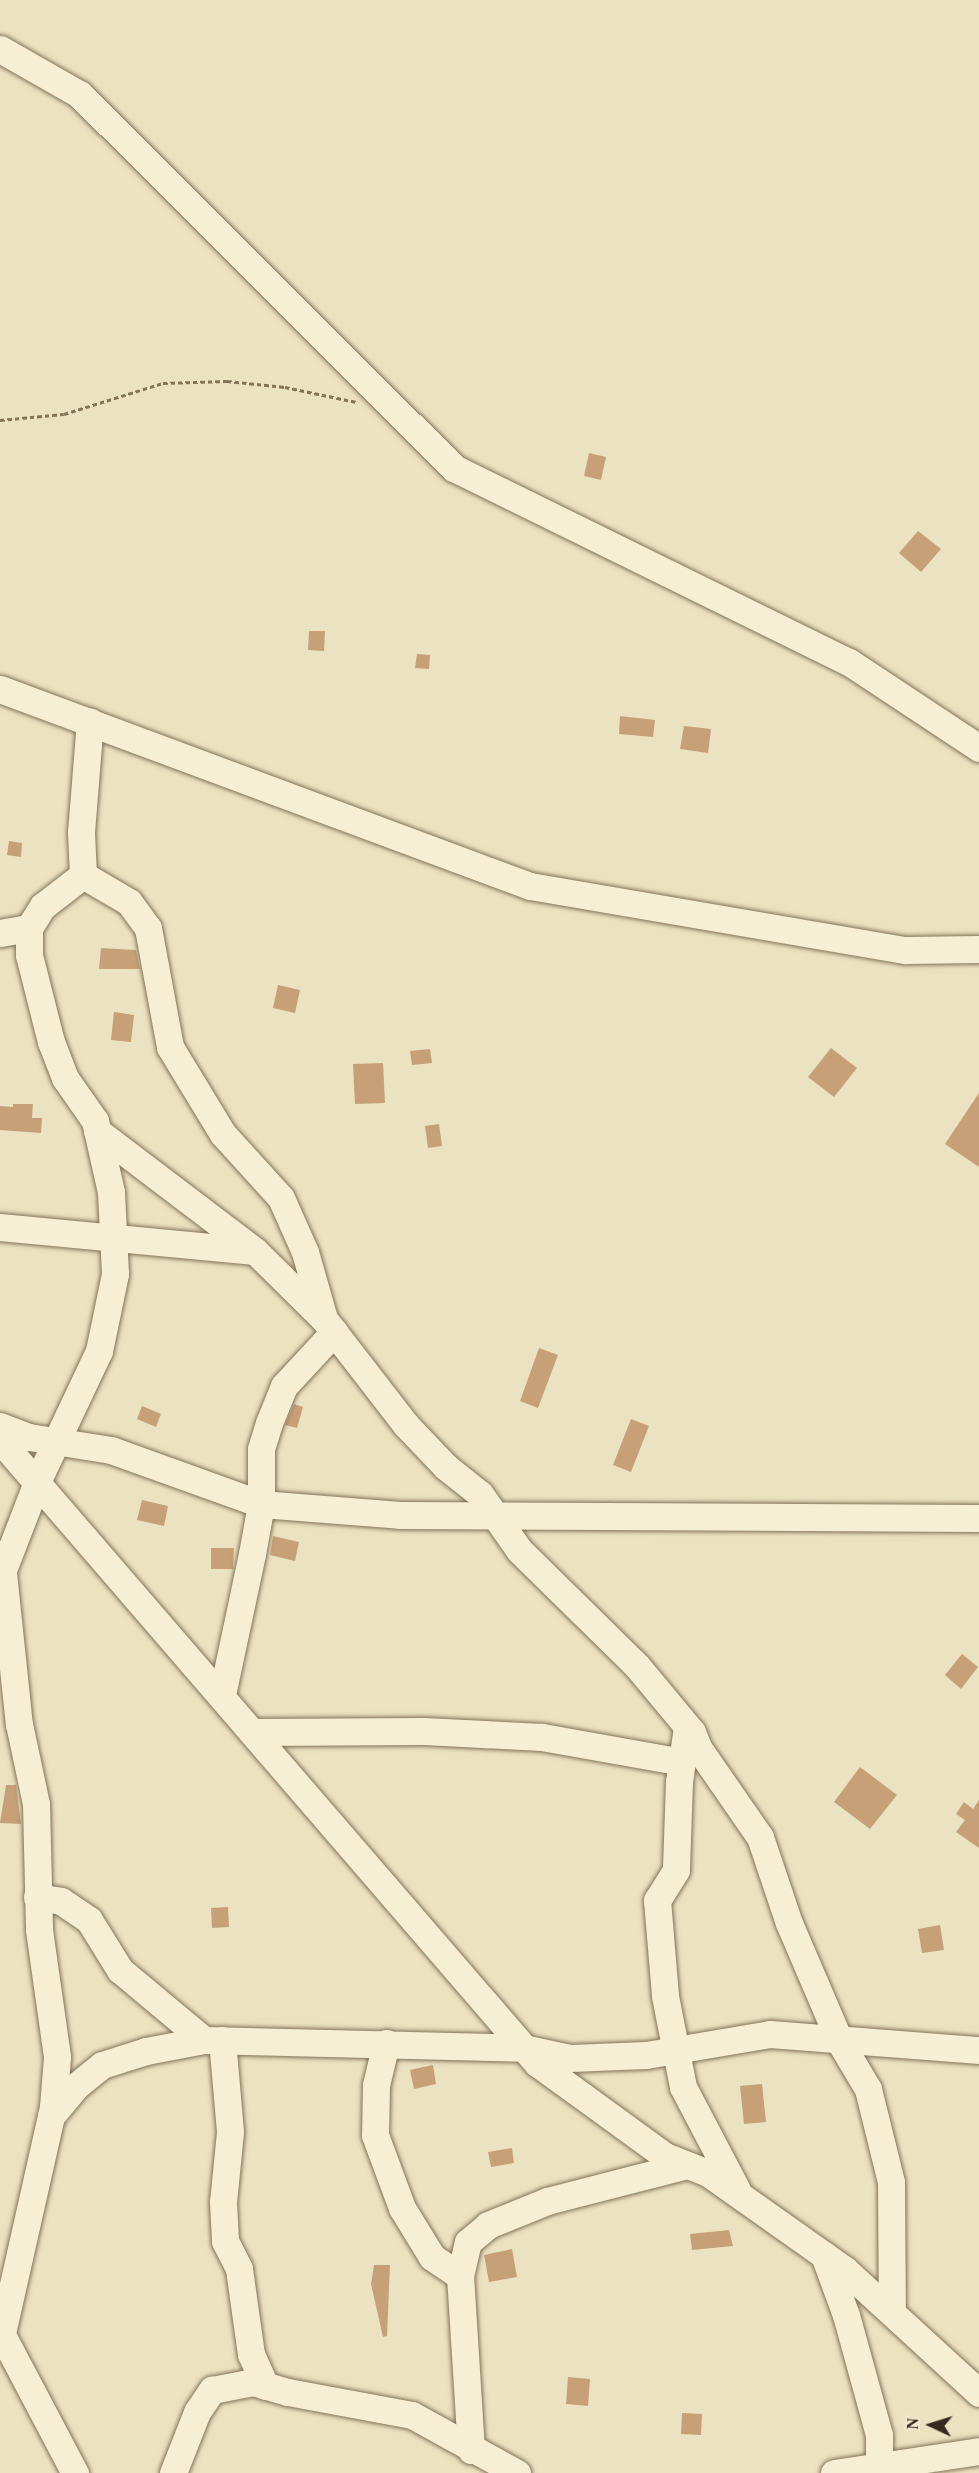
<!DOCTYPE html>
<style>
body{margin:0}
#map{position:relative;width:979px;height:2473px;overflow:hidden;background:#ebe2c1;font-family:Georgia,serif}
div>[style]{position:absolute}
.building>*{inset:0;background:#c7a078}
.path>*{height:3px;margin-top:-1.5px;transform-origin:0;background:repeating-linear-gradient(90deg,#837359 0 4.5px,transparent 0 7.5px)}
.roads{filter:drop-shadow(0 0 2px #837359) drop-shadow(0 0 2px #837359)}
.minor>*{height:27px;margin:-13.5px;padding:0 13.5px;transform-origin:13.5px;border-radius:13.5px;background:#f7efd3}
span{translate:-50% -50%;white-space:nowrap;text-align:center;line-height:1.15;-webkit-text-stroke:4.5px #f3ecd0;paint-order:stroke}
.north{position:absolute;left:901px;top:2395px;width:60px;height:60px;-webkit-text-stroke:4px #f3ecd0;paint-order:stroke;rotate:274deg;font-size:16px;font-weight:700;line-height:24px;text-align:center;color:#342a1d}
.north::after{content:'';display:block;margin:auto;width:21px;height:27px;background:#342a1d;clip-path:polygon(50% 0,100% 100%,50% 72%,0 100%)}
</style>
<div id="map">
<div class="building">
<div style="clip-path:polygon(589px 453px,606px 457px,601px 480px,584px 476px)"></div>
<div style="clip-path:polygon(918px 531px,941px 549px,921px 572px,899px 553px)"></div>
<div style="clip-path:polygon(309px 631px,325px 631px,324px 651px,308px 650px)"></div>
<div style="clip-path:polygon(417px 654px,430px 655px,429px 669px,415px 668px)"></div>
<div style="clip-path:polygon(620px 716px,655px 720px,653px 737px,619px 734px)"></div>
<div style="clip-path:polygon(684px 726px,711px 729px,708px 753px,680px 749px)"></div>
<div style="clip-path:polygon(9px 841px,22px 843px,21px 857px,7px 855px)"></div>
<div style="clip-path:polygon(101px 948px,136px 950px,140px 969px,99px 969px)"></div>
<div style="clip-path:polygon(278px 985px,300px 990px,295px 1013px,273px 1008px)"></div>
<div style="clip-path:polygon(114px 1012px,134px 1015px,131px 1042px,111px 1040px)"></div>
<div style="clip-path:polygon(831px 1048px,857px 1068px,834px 1097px,808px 1077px)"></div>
<div style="clip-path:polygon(430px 1049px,432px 1063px,412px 1065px,410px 1051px)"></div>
<div style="clip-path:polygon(383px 1063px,385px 1103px,355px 1104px,353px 1064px)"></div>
<div style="clip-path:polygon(979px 1093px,979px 1167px,945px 1144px)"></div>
<div style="clip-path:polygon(13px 1104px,33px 1104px,32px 1118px,42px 1118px,41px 1133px,0 1130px,0 1106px,13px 1107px)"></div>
<div style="clip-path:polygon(439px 1124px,442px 1146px,428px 1148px,425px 1126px)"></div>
<div style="clip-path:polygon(539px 1348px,558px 1355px,538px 1408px,520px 1401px)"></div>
<div style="clip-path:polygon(294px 1404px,303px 1407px,297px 1428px,285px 1425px)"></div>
<div style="clip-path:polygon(142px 1406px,161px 1414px,156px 1427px,137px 1419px)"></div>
<div style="clip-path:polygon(631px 1419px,649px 1426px,631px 1472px,613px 1465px)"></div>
<div style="clip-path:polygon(142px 1500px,168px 1506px,164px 1526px,137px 1520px)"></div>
<div style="clip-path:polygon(273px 1536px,299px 1542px,295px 1561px,270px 1555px)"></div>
<div style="clip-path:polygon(211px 1548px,234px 1548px,233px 1569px,211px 1569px)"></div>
<div style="clip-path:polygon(962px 1654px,978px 1667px,961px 1689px,945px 1675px)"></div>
<div style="clip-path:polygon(860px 1767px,897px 1795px,870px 1829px,834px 1802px)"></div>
<div style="clip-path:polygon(6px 1785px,16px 1785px,21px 1824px,0 1823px)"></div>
<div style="clip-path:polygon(979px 1800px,979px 1848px,956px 1832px,965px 1820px,956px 1814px,964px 1802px,973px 1809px)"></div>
<div style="clip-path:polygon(228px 1907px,229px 1927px,212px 1928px,211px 1908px)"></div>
<div style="clip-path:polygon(940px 1925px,944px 1950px,922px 1953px,918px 1929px)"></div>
<div style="clip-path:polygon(433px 2065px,436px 2084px,414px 2089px,410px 2070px)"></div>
<div style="clip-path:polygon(762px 2084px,766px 2122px,744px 2124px,740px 2086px)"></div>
<div style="clip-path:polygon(512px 2148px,514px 2163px,491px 2167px,488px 2152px)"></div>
<div style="clip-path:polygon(729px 2230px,733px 2246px,692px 2250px,690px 2234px)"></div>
<div style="clip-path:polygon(512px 2249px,517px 2277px,489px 2282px,484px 2255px)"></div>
<div style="clip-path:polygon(374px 2265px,390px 2265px,387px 2336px,383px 2337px,371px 2284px)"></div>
<div style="clip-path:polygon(568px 2377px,590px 2379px,588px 2406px,566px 2404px)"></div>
<div style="clip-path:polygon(682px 2413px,702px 2414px,701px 2435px,681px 2434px)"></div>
</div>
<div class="path">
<div style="left:0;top:420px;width:64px;rotate:-5.4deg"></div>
<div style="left:64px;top:414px;width:104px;rotate:-17.4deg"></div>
<div style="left:163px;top:383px;width:64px;rotate:-1.8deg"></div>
<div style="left:227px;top:381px;width:58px;rotate:5.9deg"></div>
<div style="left:285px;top:387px;width:73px;rotate:11.9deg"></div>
</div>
<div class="roads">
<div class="minor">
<div style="left:0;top:49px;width:91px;rotate:29.7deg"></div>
<div style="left:79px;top:94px;width:530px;rotate:44.92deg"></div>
<div style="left:454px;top:468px;width:440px;rotate:26.2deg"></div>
<div style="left:849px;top:662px;width:156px;rotate:33.5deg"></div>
<div style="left:0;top:689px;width:565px;rotate:20.39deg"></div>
<div style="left:530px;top:886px;width:381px;rotate:9.7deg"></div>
<div style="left:906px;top:950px;width:73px;rotate:-0.8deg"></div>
<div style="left:83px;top:875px;width:53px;rotate:30.4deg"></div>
<div style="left:129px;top:902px;width:32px;rotate:54deg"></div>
<div style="left:148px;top:928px;width:121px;rotate:79.5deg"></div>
<div style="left:170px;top:1047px;width:102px;rotate:58.7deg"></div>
<div style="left:223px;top:1134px;width:86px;rotate:47.8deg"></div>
<div style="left:281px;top:1198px;width:59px;rotate:66deg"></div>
<div style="left:305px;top:1252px;width:66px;rotate:74.1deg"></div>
<div style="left:0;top:933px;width:29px;rotate:-10deg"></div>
<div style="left:97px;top:1131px;width:198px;rotate:37.2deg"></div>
<div style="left:0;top:1227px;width:256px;rotate:5.4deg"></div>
<div style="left:255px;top:1251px;width:97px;rotate:44.6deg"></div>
<div style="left:324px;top:1319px;width:134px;rotate:52.3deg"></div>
<div style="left:406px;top:1425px;width:58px;rotate:46.4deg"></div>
<div style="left:446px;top:1467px;width:43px;rotate:38.5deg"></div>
<div style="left:480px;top:1494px;width:68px;rotate:55.1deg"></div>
<div style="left:519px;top:1550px;width:165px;rotate:44.5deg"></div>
<div style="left:637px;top:1666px;width:86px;rotate:50.2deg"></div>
<div style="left:692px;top:1732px;width:18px;rotate:68deg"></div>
<div style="left:699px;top:1749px;width:107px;rotate:55.3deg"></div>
<div style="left:760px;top:1837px;width:91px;rotate:71.4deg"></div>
<div style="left:789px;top:1923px;width:129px;rotate:66.8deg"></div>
<div style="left:840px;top:2042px;width:55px;rotate:59.2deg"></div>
<div style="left:868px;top:2089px;width:96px;rotate:76.1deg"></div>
<div style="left:891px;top:2182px;width:129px;rotate:89.6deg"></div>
<div style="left:0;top:1426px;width:31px;rotate:21deg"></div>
<div style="left:29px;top:1437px;width:83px;rotate:9deg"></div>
<div style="left:111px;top:1450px;width:159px;rotate:19.8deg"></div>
<div style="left:261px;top:1504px;width:139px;rotate:4.5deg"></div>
<div style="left:400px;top:1515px;width:579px;rotate:0.3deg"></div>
<div style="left:0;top:1440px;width:822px;rotate:49.24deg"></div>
<div style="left:537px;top:2063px;width:158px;rotate:36deg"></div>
<div style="left:665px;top:2156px;width:46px;rotate:21.6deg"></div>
<div style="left:708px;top:2173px;width:168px;rotate:35.3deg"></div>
<div style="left:845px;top:2270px;width:182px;rotate:42.5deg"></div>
<div style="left:1px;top:1554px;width:171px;rotate:84deg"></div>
<div style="left:19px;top:1724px;width:82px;rotate:78deg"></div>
<div style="left:36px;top:1804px;width:126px;rotate:88.6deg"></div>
<div style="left:39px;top:1930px;width:128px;rotate:81.9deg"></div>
<div style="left:57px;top:2057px;width:50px;rotate:94.6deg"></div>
<div style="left:53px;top:2107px;width:232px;rotate:102.7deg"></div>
<div style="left:3px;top:1570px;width:94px;rotate:-68.9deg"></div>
<div style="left:37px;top:1482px;width:145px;rotate:-64.7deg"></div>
<div style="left:99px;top:1351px;width:79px;rotate:-78.3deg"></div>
<div style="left:115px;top:1274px;width:82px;rotate:-92.8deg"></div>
<div style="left:111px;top:1192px;width:73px;rotate:-102.7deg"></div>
<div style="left:95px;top:1121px;width:52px;rotate:-124.9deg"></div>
<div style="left:65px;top:1078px;width:39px;rotate:-111deg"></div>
<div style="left:51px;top:1042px;width:90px;rotate:-104.2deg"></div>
<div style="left:29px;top:955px;width:27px;rotate:-90deg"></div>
<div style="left:29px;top:928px;width:26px;rotate:-58deg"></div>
<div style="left:43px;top:906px;width:51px;rotate:-37.8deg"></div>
<div style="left:83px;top:875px;width:43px;rotate:-92.7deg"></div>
<div style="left:81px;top:832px;width:111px;rotate:-85.4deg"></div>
<div style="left:222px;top:1695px;width:144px;rotate:-78deg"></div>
<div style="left:252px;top:1554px;width:51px;rotate:-79.8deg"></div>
<div style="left:261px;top:1504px;width:55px;rotate:-90deg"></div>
<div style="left:261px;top:1449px;width:27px;rotate:-73deg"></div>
<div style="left:269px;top:1423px;width:40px;rotate:-68deg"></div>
<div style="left:284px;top:1386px;width:74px;rotate:-47.2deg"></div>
<div style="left:687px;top:1727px;width:56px;rotate:98.3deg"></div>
<div style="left:679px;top:1782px;width:88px;rotate:92deg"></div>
<div style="left:676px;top:1870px;width:36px;rotate:122deg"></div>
<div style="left:657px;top:1900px;width:96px;rotate:85.2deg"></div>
<div style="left:665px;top:1996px;width:93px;rotate:78.8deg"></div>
<div style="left:683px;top:2087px;width:116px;rotate:62.3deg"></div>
<div style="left:254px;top:1732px;width:170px;rotate:-0.3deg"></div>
<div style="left:424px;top:1731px;width:118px;rotate:2.9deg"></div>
<div style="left:542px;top:1737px;width:142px;rotate:10.1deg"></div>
<div style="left:37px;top:1897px;width:24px;rotate:9deg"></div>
<div style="left:61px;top:1901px;width:34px;rotate:34deg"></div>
<div style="left:89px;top:1920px;width:59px;rotate:58.2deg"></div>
<div style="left:120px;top:1970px;width:109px;rotate:39.8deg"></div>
<div style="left:222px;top:2040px;width:92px;rotate:85deg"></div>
<div style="left:230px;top:2132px;width:70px;rotate:95.7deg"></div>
<div style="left:223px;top:2202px;width:39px;rotate:87deg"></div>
<div style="left:225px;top:2241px;width:31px;rotate:63deg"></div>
<div style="left:239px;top:2269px;width:86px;rotate:82deg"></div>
<div style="left:251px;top:2354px;width:35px;rotate:66deg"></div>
<div style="left:386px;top:2043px;width:43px;rotate:103.4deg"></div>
<div style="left:376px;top:2085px;width:50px;rotate:91.1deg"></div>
<div style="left:375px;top:2135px;width:78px;rotate:69.7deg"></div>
<div style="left:402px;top:2208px;width:57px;rotate:58.5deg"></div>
<div style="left:432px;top:2257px;width:34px;rotate:34deg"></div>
<div style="left:51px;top:2116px;width:39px;rotate:-50deg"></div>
<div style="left:76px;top:2086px;width:33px;rotate:-39deg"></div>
<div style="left:102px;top:2065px;width:46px;rotate:-17.7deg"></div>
<div style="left:146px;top:2051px;width:59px;rotate:-10.7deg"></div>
<div style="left:204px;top:2040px;width:319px;rotate:1.4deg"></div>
<div style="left:523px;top:2048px;width:48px;rotate:12deg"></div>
<div style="left:570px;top:2058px;width:76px;rotate:-2.3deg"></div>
<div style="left:646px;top:2055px;width:126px;rotate:-9.6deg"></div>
<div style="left:770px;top:2034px;width:210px;rotate:4.4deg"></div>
<div style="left:824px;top:2255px;width:64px;rotate:69.9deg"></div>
<div style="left:846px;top:2315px;width:124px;rotate:74.6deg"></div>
<div style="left:879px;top:2435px;width:30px;rotate:90deg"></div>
<div style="left:879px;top:2465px;width:9px;rotate:63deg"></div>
<div style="left:0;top:2331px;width:161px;rotate:62.2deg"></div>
<div style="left:471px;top:2450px;width:174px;rotate:-93.6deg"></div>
<div style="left:460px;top:2276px;width:35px;rotate:-77deg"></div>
<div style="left:468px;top:2242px;width:26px;rotate:-40deg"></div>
<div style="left:488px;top:2225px;width:64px;rotate:-22.1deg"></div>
<div style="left:547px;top:2201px;width:145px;rotate:-14.4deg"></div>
<div style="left:173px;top:2473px;width:66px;rotate:-68.5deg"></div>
<div style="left:197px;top:2412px;width:27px;rotate:-56deg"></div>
<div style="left:212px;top:2390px;width:42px;rotate:-11deg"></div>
<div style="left:253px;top:2382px;width:36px;rotate:16deg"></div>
<div style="left:288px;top:2392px;width:126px;rotate:10.5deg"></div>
<div style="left:412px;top:2415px;width:120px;rotate:28.9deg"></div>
<div style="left:834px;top:2473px;width:147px;rotate:-8.6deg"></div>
</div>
</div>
<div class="north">N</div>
</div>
